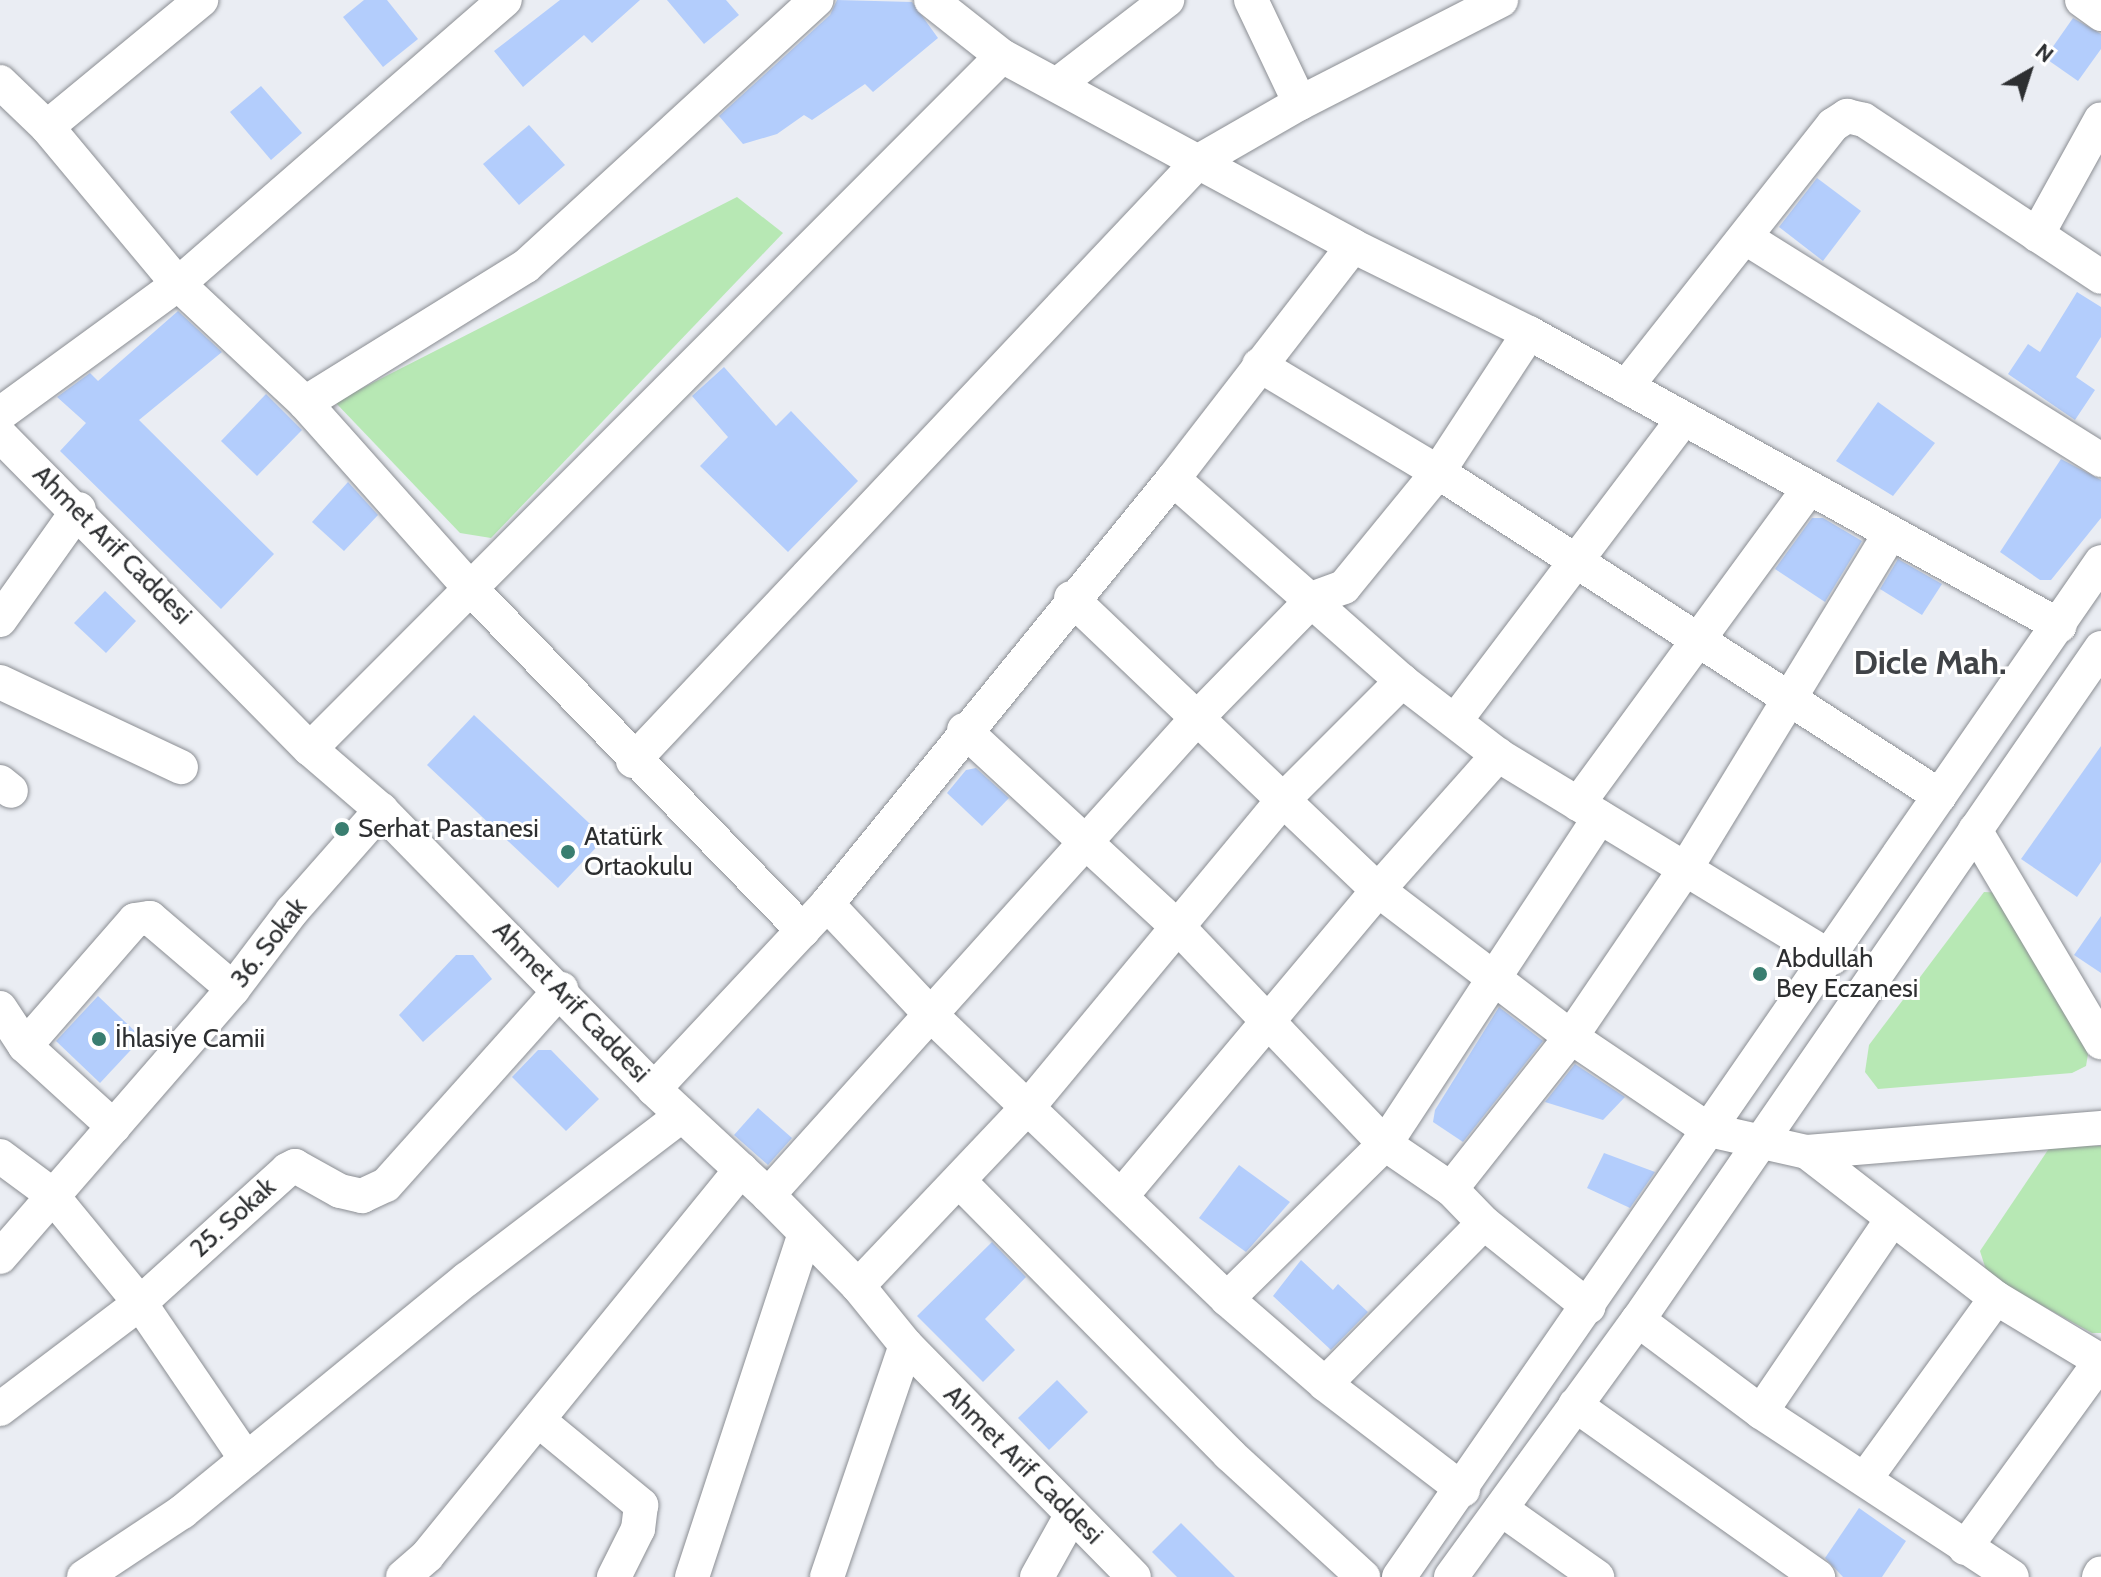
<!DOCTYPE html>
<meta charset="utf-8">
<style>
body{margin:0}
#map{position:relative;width:2101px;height:1577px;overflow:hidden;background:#eaedf3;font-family:Cabin,sans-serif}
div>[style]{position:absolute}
.green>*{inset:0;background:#b7e8b4}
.building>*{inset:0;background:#b3cdfc}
.roads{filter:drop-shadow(0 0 2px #8b8e93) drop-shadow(0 0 2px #8b8e93)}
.minor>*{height:34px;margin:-17px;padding:0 17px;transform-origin:17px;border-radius:17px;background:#fff}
.dots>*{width:22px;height:22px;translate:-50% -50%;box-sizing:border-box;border:4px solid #fff;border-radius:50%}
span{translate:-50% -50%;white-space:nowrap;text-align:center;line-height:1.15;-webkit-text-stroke:6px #fff;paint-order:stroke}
.street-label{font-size:26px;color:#2d2f31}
.poi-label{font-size:26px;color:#2d2f31}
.left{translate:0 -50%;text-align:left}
.district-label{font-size:34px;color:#404347;font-weight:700}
.north{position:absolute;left:1989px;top:32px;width:80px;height:80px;-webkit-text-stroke:6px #fff;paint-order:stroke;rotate:39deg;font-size:22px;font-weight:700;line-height:32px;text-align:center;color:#2d2f31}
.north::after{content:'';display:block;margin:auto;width:28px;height:36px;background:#2d2f31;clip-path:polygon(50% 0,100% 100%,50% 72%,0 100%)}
</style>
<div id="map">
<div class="green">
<div style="clip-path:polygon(737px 197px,783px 233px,491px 538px,460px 533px,335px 402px)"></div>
<div style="clip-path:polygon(1984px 892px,2004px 893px,2089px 1048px,2086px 1066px,2072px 1073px,1878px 1089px,1865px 1072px,1869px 1045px)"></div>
<div style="clip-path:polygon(2052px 1144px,2101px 1146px,2101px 1333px,2092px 1333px,1988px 1276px,1980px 1251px)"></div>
</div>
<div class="building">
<div style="clip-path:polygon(364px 0,387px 0,418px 39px,383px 67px,343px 17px)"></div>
<div style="clip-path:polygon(560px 0,640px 0,592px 43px,584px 35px,523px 87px,494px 51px)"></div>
<div style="clip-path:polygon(667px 0,726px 0,739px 15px,704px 44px)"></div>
<div style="clip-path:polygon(837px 0,912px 2px,938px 38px,873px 92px,865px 84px,812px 120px,804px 115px,777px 134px,743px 144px,719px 116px,830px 15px)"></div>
<div style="clip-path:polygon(2073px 18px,2101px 34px,2101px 49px,2078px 81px,2045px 58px)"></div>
<div style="clip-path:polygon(261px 86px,302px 133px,271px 160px,230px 112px)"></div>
<div style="clip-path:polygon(529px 125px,565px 165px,519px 205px,483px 164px)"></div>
<div style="clip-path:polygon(1817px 178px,1861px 211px,1823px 261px,1779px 227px)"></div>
<div style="clip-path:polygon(2077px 292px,2101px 307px,2101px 337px,2076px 377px,2095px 390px,2075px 420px,2008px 374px,2028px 344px,2040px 352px)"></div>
<div style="clip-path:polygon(178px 311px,222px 352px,139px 420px,274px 554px,221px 609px,60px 451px,86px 423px,57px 397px,90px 373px,98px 381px)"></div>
<div style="clip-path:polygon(724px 367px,776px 426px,791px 411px,858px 481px,788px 552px,700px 466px,728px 437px,692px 396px)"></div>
<div style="clip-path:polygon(266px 394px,302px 430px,257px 476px,221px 441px)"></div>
<div style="clip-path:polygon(1878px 402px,1935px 443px,1893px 496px,1836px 461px)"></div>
<div style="clip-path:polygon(2061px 459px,2101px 480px,2101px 518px,2051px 580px,2040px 580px,2000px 552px)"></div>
<div style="clip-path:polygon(348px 482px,378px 515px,344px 551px,312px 522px)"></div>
<div style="clip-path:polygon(1812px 518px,1823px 518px,1862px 541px,1825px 602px,1775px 569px)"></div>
<div style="clip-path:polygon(1898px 559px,1942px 584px,1922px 615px,1880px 589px)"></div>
<div style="clip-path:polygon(105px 591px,136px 621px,106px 653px,74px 623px)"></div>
<div style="clip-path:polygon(474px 715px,605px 838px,558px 888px,427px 765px)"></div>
<div style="clip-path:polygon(2101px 746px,2101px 862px,2077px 897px,2021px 859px)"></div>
<div style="clip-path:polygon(976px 768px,1009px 798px,982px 826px,947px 793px,966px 770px)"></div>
<div style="clip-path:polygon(2101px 916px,2101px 973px,2074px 955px)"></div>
<div style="clip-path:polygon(456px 955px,473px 955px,492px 979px,423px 1042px,399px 1015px)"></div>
<div style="clip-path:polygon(98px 996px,142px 1038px,100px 1083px,56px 1041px)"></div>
<div style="clip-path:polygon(1499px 1007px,1543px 1041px,1463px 1142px,1433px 1122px,1435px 1110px)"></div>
<div style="clip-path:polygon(538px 1050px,551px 1050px,599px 1099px,566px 1131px,512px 1077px)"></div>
<div style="clip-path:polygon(1575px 1064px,1625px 1097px,1603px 1120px,1545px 1102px)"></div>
<div style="clip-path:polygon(758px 1108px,792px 1138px,768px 1165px,734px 1135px)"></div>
<div style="clip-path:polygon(1604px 1153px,1655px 1172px,1630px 1208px,1587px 1188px)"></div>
<div style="clip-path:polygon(1239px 1165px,1290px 1202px,1246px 1252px,1199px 1218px)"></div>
<div style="clip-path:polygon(992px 1242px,1026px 1277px,985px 1319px,1015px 1350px,983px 1382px,917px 1316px)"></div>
<div style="clip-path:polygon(1301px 1260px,1333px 1290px,1338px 1284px,1368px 1312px,1331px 1350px,1273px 1296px)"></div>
<div style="clip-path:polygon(1057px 1380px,1088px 1412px,1049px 1450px,1018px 1418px)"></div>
<div style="clip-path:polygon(1859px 1508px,1906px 1541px,1882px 1577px,1843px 1577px,1825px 1558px)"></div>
<div style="clip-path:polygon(1181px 1523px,1235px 1577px,1177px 1577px,1152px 1552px)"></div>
</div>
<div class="roads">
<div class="minor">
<div style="left:931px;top:0;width:90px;rotate:38.3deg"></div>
<div style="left:1002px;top:56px;width:399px;rotate:28.4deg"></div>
<div style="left:1353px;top:246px;width:196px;rotate:26.3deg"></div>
<div style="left:1529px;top:333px;width:606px;rotate:28.89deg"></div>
<div style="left:1251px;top:0;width:114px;rotate:64.6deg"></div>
<div style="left:2082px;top:0;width:24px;rotate:36deg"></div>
<div style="left:0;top:82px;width:65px;rotate:43.8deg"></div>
<div style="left:47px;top:127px;width:204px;rotate:50.2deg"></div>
<div style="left:178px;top:284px;width:174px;rotate:43.1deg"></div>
<div style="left:305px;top:403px;width:246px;rotate:48.3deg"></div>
<div style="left:469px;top:587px;width:479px;rotate:45.8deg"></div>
<div style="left:1058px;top:84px;width:138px;rotate:-37.6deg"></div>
<div style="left:47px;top:127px;width:200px;rotate:-39.5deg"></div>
<div style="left:2037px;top:235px;width:132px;rotate:-61.1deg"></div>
<div style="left:1746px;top:238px;width:419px;rotate:32deg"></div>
<div style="left:1259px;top:365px;width:209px;rotate:30.9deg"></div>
<div style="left:1438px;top:472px;width:597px;rotate:32.84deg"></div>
<div style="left:1626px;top:387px;width:334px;rotate:-51.7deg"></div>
<div style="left:1833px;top:125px;width:17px;rotate:-33deg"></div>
<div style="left:1847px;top:116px;width:17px;rotate:13deg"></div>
<div style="left:1864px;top:120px;width:284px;rotate:33.5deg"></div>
<div style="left:305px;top:403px;width:260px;rotate:-31.8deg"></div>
<div style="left:526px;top:266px;width:394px;rotate:-42.5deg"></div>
<div style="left:0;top:414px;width:220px;rotate:-36.1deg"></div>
<div style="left:178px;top:284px;width:433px;rotate:-41deg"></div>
<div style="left:0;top:435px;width:441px;rotate:45.4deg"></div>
<div style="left:310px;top:749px;width:94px;rotate:40.7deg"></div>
<div style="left:381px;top:810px;width:390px;rotate:45.6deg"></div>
<div style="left:654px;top:1089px;width:156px;rotate:42.9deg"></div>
<div style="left:768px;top:1195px;width:128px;rotate:45.3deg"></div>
<div style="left:858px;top:1286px;width:76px;rotate:50.9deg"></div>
<div style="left:906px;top:1345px;width:325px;rotate:45.5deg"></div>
<div style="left:1173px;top:479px;width:305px;rotate:41.4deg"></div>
<div style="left:1402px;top:681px;width:121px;rotate:37.6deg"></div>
<div style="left:1498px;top:755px;width:391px;rotate:31.3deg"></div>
<div style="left:1071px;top:598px;width:424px;rotate:43.6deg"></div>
<div style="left:1378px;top:890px;width:243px;rotate:37.3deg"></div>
<div style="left:1571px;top:1037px;width:166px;rotate:34deg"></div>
<div style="left:1709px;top:1130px;width:100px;rotate:12.7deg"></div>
<div style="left:1807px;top:1152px;width:295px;rotate:-4.7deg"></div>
<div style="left:0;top:620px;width:136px;rotate:-54.6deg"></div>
<div style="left:0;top:682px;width:200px;rotate:25.2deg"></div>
<div style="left:1455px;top:721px;width:378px;rotate:-52.9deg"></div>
<div style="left:964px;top:730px;width:294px;rotate:42.7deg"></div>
<div style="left:1180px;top:929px;width:297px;rotate:46.4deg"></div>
<div style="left:1385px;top:1144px;width:80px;rotate:34.3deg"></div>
<div style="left:1451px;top:1189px;width:47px;rotate:45.9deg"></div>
<div style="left:1484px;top:1223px;width:134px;rotate:38.7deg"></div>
<div style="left:310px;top:749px;width:979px;rotate:-45.04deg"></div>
<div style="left:633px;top:761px;width:825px;rotate:-46.67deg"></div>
<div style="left:1199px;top:161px;width:116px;rotate:-29.9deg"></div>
<div style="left:1300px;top:103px;width:226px;rotate:-27.1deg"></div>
<div style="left:0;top:782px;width:14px;rotate:39deg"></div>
<div style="left:1578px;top:804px;width:391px;rotate:-53.8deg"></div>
<div style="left:1975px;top:830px;width:247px;rotate:59.3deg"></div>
<div style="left:827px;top:904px;width:154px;rotate:46.8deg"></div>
<div style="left:932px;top:1016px;width:409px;rotate:43.8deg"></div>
<div style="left:1227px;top:1299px;width:130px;rotate:40.9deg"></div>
<div style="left:1325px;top:1384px;width:174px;rotate:37.5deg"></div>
<div style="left:0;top:1008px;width:45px;rotate:56.7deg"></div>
<div style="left:25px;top:1046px;width:120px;rotate:42.3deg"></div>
<div style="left:25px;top:1046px;width:167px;rotate:-48.9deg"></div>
<div style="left:135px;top:920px;width:15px;rotate:-8deg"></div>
<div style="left:150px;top:918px;width:109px;rotate:40.5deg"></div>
<div style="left:654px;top:1089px;width:253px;rotate:-46.9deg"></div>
<div style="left:827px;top:904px;width:548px;rotate:-50.85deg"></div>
<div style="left:1173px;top:479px;width:294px;rotate:-52.3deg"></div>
<div style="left:1807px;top:1152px;width:239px;rotate:37.7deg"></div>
<div style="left:1996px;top:1298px;width:122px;rotate:31deg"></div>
<div style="left:0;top:1156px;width:62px;rotate:36.5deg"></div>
<div style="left:50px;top:1193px;width:142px;rotate:50.7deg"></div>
<div style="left:140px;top:1303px;width:189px;rotate:55.8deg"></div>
<div style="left:960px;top:1182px;width:383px;rotate:45.3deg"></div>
<div style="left:1229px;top:1454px;width:182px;rotate:42.5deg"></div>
<div style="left:1451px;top:1189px;width:194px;rotate:-51.7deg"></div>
<div style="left:1571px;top:1037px;width:204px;rotate:-55.8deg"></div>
<div style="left:1686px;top:868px;width:390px;rotate:-58.6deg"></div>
<div style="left:1123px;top:1194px;width:397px;rotate:-50deg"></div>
<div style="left:1378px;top:890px;width:181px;rotate:-48.4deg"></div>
<div style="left:768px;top:1195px;width:644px;rotate:-48.02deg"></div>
<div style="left:1199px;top:716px;width:165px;rotate:-45.7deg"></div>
<div style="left:1314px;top:598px;width:32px;rotate:-20deg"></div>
<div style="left:1344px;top:587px;width:149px;rotate:-50.7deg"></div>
<div style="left:1438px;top:472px;width:166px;rotate:-56.8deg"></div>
<div style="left:0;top:1257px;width:355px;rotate:-49deg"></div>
<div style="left:233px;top:989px;width:98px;rotate:-52.9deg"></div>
<div style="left:292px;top:911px;width:135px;rotate:-48.6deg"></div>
<div style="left:858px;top:1286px;width:247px;rotate:-46.5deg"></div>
<div style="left:1028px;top:1107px;width:400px;rotate:-50.3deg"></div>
<div style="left:1284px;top:799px;width:167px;rotate:-45deg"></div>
<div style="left:1227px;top:1299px;width:221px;rotate:-44.5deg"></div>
<div style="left:1385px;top:1144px;width:391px;rotate:-56.7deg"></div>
<div style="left:1638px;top:1320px;width:154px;rotate:36.8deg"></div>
<div style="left:1761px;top:1412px;width:300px;rotate:33.3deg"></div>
<div style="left:1325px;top:1384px;width:226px;rotate:-45.4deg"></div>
<div style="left:1575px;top:1405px;width:298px;rotate:35.3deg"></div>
<div style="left:0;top:1409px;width:176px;rotate:-37.1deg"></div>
<div style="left:140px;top:1303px;width:198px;rotate:-42.1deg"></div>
<div style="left:287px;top:1170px;width:9px;rotate:-27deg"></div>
<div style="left:295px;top:1166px;width:51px;rotate:29.1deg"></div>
<div style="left:340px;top:1191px;width:23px;rotate:13deg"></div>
<div style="left:362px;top:1196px;width:26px;rotate:-25deg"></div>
<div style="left:386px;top:1185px;width:263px;rotate:-48.2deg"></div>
<div style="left:1761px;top:1412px;width:231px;rotate:-55.8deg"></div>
<div style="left:538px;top:1420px;width:134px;rotate:39.5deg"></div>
<div style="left:641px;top:1505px;width:24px;rotate:97deg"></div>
<div style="left:638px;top:1529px;width:54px;rotate:116.6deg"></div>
<div style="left:1865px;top:1479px;width:223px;rotate:-54.1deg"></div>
<div style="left:1501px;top:1509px;width:118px;rotate:35.3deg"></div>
<div style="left:1965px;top:1548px;width:231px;rotate:-54deg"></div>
<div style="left:84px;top:1577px;width:118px;rotate:-33.6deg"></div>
<div style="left:182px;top:1512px;width:368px;rotate:-39.3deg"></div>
<div style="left:467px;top:1279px;width:269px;rotate:-37.3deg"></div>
<div style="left:403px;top:1577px;width:32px;rotate:-41deg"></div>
<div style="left:427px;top:1556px;width:498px;rotate:-50.9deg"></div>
<div style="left:692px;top:1577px;width:358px;rotate:-71.8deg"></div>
<div style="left:827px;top:1577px;width:245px;rotate:-71.2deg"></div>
<div style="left:1037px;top:1577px;width:72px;rotate:-60.9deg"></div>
<div style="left:1399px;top:1577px;width:1234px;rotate:-55.33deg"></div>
<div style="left:1451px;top:1577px;width:318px;rotate:-54deg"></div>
<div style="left:1638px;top:1320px;width:816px;rotate:-55.43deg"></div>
<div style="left:2099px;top:1577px;width:4px;rotate:-63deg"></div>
</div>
</div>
<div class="dots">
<div style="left:342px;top:829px;background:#3a7e70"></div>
<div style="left:568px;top:852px;background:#3a7e70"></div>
<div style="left:1760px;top:974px;background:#3a7e70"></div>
<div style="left:99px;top:1039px;background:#3a7e70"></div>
</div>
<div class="street-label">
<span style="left:112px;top:545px;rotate:45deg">Ahmet Arif Caddesi</span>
<span style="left:269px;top:943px;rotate:-52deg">36. Sokak</span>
<span style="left:571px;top:1002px;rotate:46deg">Ahmet Arif Caddesi</span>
<span style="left:233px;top:1218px;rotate:-42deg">25. Sokak</span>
<span style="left:1023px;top:1465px;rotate:45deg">Ahmet Arif Caddesi</span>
</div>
<div class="poi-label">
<span class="left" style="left:358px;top:829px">Serhat Pastanesi</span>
<span class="left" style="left:584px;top:852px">Atatürk<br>Ortaokulu</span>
<span class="left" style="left:1776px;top:974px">Abdullah<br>Bey Eczanesi</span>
<span class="left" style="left:115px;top:1039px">İhlasiye Camii</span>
</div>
<div class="district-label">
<span style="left:1930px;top:663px">Dicle Mah.</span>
</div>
<div class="north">N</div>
</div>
